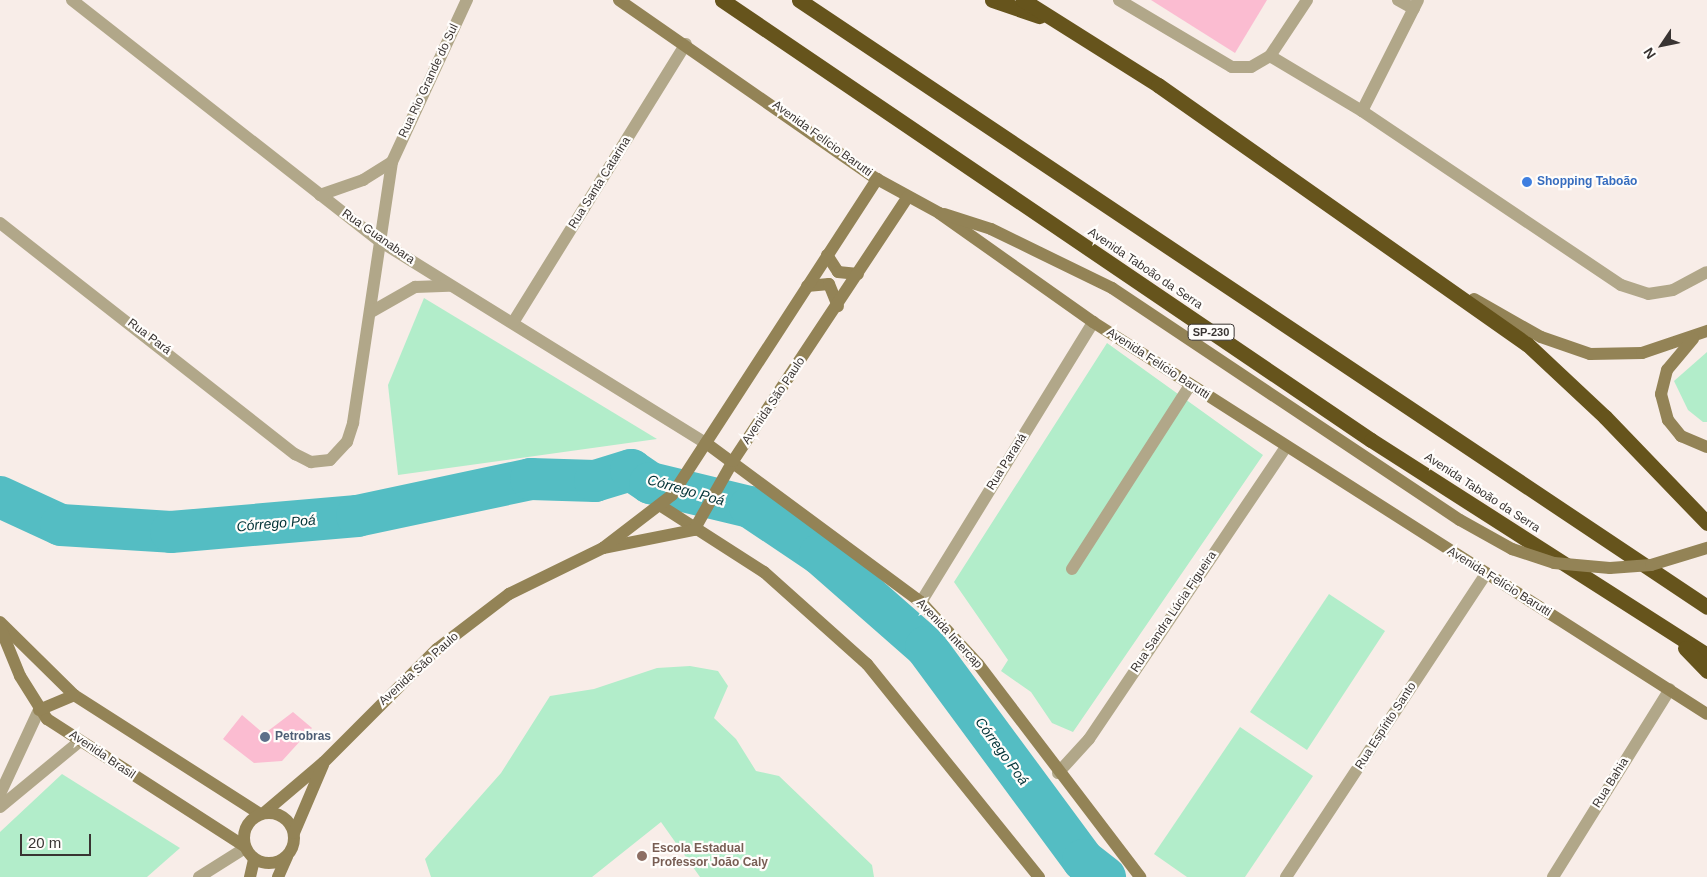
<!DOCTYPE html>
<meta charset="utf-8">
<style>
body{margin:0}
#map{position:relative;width:1707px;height:877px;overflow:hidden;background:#f8ede8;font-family:Helvetica,sans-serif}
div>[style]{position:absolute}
.green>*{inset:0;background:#b2edca}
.river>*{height:42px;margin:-21px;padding:0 21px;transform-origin:21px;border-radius:21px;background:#54bdc3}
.building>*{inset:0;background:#fbbcd1}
.lane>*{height:12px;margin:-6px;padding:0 6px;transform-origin:6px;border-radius:6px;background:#b1a789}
.street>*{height:12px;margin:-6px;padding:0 6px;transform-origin:6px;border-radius:6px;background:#b1a789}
.secondary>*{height:12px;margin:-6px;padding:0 6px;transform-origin:6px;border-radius:6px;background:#938356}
.secondary>.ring{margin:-6px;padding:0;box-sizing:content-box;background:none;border:12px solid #938356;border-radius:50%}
.highway>*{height:15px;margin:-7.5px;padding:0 7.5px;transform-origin:7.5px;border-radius:7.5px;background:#66541c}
.secondary-bridge>*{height:12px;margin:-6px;padding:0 6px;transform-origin:6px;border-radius:6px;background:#938356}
.dots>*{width:14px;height:14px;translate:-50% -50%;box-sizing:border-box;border:2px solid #fffdfb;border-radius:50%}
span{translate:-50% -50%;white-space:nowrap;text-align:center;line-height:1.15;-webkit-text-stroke:4.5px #fffdfb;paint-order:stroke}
.shield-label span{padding:1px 4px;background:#fffdfb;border:1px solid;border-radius:4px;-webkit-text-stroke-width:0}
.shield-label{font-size:11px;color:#393432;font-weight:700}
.street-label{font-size:12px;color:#393432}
.shop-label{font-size:12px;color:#366cbe;font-weight:700}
.left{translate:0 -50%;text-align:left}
.service-label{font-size:12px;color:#4e5e75;font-weight:700}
.education-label{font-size:12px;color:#785e54;font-weight:700}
.water-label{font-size:14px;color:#003135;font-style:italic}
.north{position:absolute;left:1637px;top:20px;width:50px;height:50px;-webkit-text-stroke:4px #fffdfb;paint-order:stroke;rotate:236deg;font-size:14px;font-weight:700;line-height:20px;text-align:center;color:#393432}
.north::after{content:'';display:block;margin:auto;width:18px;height:22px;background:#393432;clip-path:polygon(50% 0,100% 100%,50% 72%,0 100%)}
.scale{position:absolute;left:20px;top:834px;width:71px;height:22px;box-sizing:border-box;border:2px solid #393432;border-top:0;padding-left:6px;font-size:15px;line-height:18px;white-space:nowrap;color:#393432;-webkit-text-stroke:4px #fffdfb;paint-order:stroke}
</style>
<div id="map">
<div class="green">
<div style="clip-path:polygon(424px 298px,657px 439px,398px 475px,388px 385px)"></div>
<div style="clip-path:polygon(1107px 343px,1263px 455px,1073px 732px,1052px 723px,1031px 692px,1001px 671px,1008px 660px,954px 582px)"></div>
<div style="clip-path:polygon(1707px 352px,1707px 422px,1703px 422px,1688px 410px,1674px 381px)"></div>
<div style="clip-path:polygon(1329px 594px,1385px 631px,1307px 750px,1250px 712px)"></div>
<div style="clip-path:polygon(690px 666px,718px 671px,728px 686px,714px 718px,736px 739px,756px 771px,779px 776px,872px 865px,874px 877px,700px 877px,661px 822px,592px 877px,431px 877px,425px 859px,501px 773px,550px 696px,594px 689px,657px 668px)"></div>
<div style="clip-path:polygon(1240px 727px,1313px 776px,1245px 877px,1187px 877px,1154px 854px)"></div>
<div style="clip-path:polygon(62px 774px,180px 848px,147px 877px,0 877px,0 832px)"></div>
</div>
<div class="river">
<div style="left:0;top:497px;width:67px;rotate:24.7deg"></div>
<div style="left:61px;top:525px;width:110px;rotate:3.6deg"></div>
<div style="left:171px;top:532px;width:187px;rotate:-4.9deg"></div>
<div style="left:357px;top:516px;width:178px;rotate:-12deg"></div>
<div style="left:531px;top:479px;width:64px;rotate:1.8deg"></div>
<div style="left:595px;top:481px;width:38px;rotate:-17deg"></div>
<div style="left:631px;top:470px;width:23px;rotate:34deg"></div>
<div style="left:650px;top:483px;width:103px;rotate:13.5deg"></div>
<div style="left:750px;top:507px;width:84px;rotate:33.9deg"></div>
<div style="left:820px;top:554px;width:141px;rotate:41.3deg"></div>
<div style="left:926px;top:647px;width:265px;rotate:53.6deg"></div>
<div style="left:1083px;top:860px;width:28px;rotate:38deg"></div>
</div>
<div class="building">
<div style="clip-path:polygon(1151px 0,1267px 0,1235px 53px)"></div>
<div style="clip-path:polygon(293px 712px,312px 728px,282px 761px,254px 763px,223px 739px,242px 715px,264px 734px)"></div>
</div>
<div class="lane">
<div style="left:1119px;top:0;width:131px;rotate:30.7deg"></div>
<div style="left:1232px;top:67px;width:19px"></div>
<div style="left:1251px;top:67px;width:22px;rotate:-30deg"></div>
<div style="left:1270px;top:56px;width:67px;rotate:-56.5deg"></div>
<div style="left:1398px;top:0;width:18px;rotate:29deg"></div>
<div style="left:1270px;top:56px;width:107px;rotate:30.9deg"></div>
<div style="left:1362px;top:111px;width:312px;rotate:33.9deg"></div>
<div style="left:1621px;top:285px;width:28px;rotate:18deg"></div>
<div style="left:1648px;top:294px;width:25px;rotate:-9deg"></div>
<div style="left:1673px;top:290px;width:38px;rotate:-28deg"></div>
<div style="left:1362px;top:111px;width:124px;rotate:-63.2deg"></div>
<div style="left:1072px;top:569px;width:219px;rotate:-57.3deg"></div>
</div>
<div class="street">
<div style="left:72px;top:0;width:389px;rotate:38.1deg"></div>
<div style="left:378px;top:240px;width:386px;rotate:31.8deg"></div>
<div style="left:320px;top:195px;width:46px;rotate:-19.2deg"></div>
<div style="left:363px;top:180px;width:34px;rotate:-32deg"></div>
<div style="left:0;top:223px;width:375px;rotate:38.1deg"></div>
<div style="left:295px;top:454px;width:18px;rotate:27deg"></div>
<div style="left:311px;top:462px;width:19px;rotate:-6deg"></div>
<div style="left:330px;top:460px;width:25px;rotate:-47deg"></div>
<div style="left:347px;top:442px;width:20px;rotate:-72deg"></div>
<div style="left:353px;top:423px;width:264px;rotate:-81.5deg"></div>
<div style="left:392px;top:162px;width:179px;rotate:-65.2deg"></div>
<div style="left:371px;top:312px;width:51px;rotate:-29.6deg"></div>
<div style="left:415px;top:287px;width:34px;rotate:-2deg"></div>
<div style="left:514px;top:321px;width:326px;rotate:-58.2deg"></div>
<div style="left:921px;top:602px;width:329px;rotate:-58.4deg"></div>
<div style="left:1058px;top:773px;width:46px;rotate:-47.6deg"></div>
<div style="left:1089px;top:739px;width:352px;rotate:-56deg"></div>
<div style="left:0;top:794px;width:93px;rotate:-65.1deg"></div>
<div style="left:0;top:807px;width:104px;rotate:-39.5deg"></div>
<div style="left:199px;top:877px;width:54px;rotate:-32.2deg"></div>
<div style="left:1286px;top:877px;width:363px;rotate:-56.6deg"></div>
<div style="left:1553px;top:877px;width:221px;rotate:-58.1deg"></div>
</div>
<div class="secondary">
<div style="left:619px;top:0;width:314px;rotate:34.8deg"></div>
<div style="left:877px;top:179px;width:71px;rotate:28.7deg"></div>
<div style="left:939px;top:213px;width:189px;rotate:35.3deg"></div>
<div style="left:1093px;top:322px;width:728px;rotate:32.56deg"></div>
<div style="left:944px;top:214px;width:49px;rotate:17.7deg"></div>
<div style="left:991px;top:229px;width:135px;rotate:26deg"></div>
<div style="left:827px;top:255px;width:20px;rotate:57deg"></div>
<div style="left:838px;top:272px;width:20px;rotate:6deg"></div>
<div style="left:807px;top:286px;width:22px;rotate:-5deg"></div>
<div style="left:829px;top:284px;width:24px;rotate:68deg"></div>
<div style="left:1474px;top:299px;width:77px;rotate:29.6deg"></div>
<div style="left:1541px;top:337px;width:52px;rotate:19.1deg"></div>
<div style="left:1590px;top:354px;width:52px;rotate:-1.1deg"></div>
<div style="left:1642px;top:353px;width:69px;rotate:-18.7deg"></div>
<div style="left:1693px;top:339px;width:40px;rotate:130deg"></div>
<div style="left:1667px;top:370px;width:25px;rotate:104deg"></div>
<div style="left:1661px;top:394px;width:27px;rotate:75deg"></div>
<div style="left:1668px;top:420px;width:21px;rotate:51deg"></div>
<div style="left:1681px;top:436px;width:28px;rotate:23deg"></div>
<div style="left:706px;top:443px;width:267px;rotate:36.5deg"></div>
<div style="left:921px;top:602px;width:84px;rotate:47.4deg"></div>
<div style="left:978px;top:664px;width:268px;rotate:52.7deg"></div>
<div style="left:661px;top:506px;width:122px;rotate:32.7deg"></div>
<div style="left:764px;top:572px;width:138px;rotate:41.8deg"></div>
<div style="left:867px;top:664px;width:274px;rotate:51.1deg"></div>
<div style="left:603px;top:548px;width:93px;rotate:-11.2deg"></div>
<div style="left:694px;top:530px;width:79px;rotate:-60.5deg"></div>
<div style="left:733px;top:461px;width:317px;rotate:-56.5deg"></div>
<div style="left:0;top:622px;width:104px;rotate:44.6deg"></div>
<div style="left:74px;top:695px;width:221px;rotate:32.6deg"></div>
<div style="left:0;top:627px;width:53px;rotate:67.8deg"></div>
<div style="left:20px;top:676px;width:51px;rotate:57.9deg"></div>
<div style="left:47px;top:719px;width:234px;rotate:32.8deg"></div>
<div style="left:39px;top:710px;width:38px;rotate:-23deg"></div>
<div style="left:265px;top:812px;width:77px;rotate:-40.3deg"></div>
<div style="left:324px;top:762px;width:160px;rotate:-45deg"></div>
<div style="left:437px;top:649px;width:91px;rotate:-37.4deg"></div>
<div style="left:509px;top:594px;width:105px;rotate:-26.1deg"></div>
<div style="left:603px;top:548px;width:87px;rotate:-37.5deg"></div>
<div style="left:672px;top:495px;width:377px;rotate:-57deg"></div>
<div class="ring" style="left:244px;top:813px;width:38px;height:38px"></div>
<div style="left:294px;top:833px;width:74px;rotate:-66.9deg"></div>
<div style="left:250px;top:877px;width:18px;rotate:-77deg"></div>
<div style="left:278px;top:877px;width:22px;rotate:-66deg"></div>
</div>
<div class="highway">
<div style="left:722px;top:0;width:784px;rotate:34.14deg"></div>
<div style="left:1371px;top:440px;width:399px;rotate:32.6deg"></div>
<div style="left:799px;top:0;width:1092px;rotate:33.76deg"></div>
<div style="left:992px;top:0;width:50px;rotate:18.8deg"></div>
<div style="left:1023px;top:0;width:160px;rotate:32.2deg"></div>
<div style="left:1158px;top:85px;width:451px;rotate:35.1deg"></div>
<div style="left:1527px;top:344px;width:107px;rotate:43.1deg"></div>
<div style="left:1605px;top:417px;width:147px;rotate:46.1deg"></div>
<div style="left:1685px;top:648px;width:32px;rotate:46deg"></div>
</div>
<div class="secondary-bridge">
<div style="left:1112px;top:288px;width:418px;rotate:33.7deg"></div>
<div style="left:1460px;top:520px;width:60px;rotate:29.1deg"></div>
<div style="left:1512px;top:549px;width:44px;rotate:18.4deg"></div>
<div style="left:1554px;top:563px;width:56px;rotate:5.1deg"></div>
<div style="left:1610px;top:568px;width:41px;rotate:-4.2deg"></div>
<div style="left:1651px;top:565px;width:59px;rotate:-16.9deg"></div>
</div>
<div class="dots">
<div style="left:1527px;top:182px;background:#3f7fe0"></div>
<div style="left:265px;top:737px;background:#5c6f8a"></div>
<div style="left:642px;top:856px;background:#8d6e63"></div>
</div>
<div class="shield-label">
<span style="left:1211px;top:332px">SP-230</span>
</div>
<div class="street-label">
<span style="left:429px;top:81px;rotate:-65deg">Rua Rio Grande do Sul</span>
<span style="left:822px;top:139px;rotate:36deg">Avenida Felício Barutti</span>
<span style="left:600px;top:183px;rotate:-58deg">Rua Santa Catarina</span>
<span style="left:378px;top:237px;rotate:35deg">Rua Guanabara</span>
<span style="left:1145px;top:269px;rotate:34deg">Avenida Taboão da Serra</span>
<span style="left:149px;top:337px;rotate:37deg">Rua Pará</span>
<span style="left:1158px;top:364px;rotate:33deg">Avenida Felício Barutti</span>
<span style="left:774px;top:401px;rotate:-56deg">Avenida São Paulo</span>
<span style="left:1007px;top:462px;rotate:-58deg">Rua Paraná</span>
<span style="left:1482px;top:493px;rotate:33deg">Avenida Taboão da Serra</span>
<span style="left:1499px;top:582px;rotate:32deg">Avenida Felício Barutti</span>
<span style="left:1174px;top:612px;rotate:-56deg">Rua Sandra Lúcia Figueira</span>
<span style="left:949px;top:634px;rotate:47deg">Avenida Intercap</span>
<span style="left:419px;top:669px;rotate:-42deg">Avenida São Paulo</span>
<span style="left:1386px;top:726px;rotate:-57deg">Rua Espírito Santo</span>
<span style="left:102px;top:755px;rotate:34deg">Avenida Brasil</span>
<span style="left:1611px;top:783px;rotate:-58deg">Rua Bahia</span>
</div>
<div class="shop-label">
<span class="left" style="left:1537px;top:182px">Shopping Taboão</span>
</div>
<div class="service-label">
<span class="left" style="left:275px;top:737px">Petrobras</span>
</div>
<div class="education-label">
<span class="left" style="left:652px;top:856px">Escola Estadual<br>Professor João Caly</span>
</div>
<div class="water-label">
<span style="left:686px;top:490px;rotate:16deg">Córrego Poá</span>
<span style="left:276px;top:523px;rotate:-5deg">Córrego Poá</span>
<span style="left:1002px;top:751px;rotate:54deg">Córrego Poá</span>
</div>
<div class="north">N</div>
<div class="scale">20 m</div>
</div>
